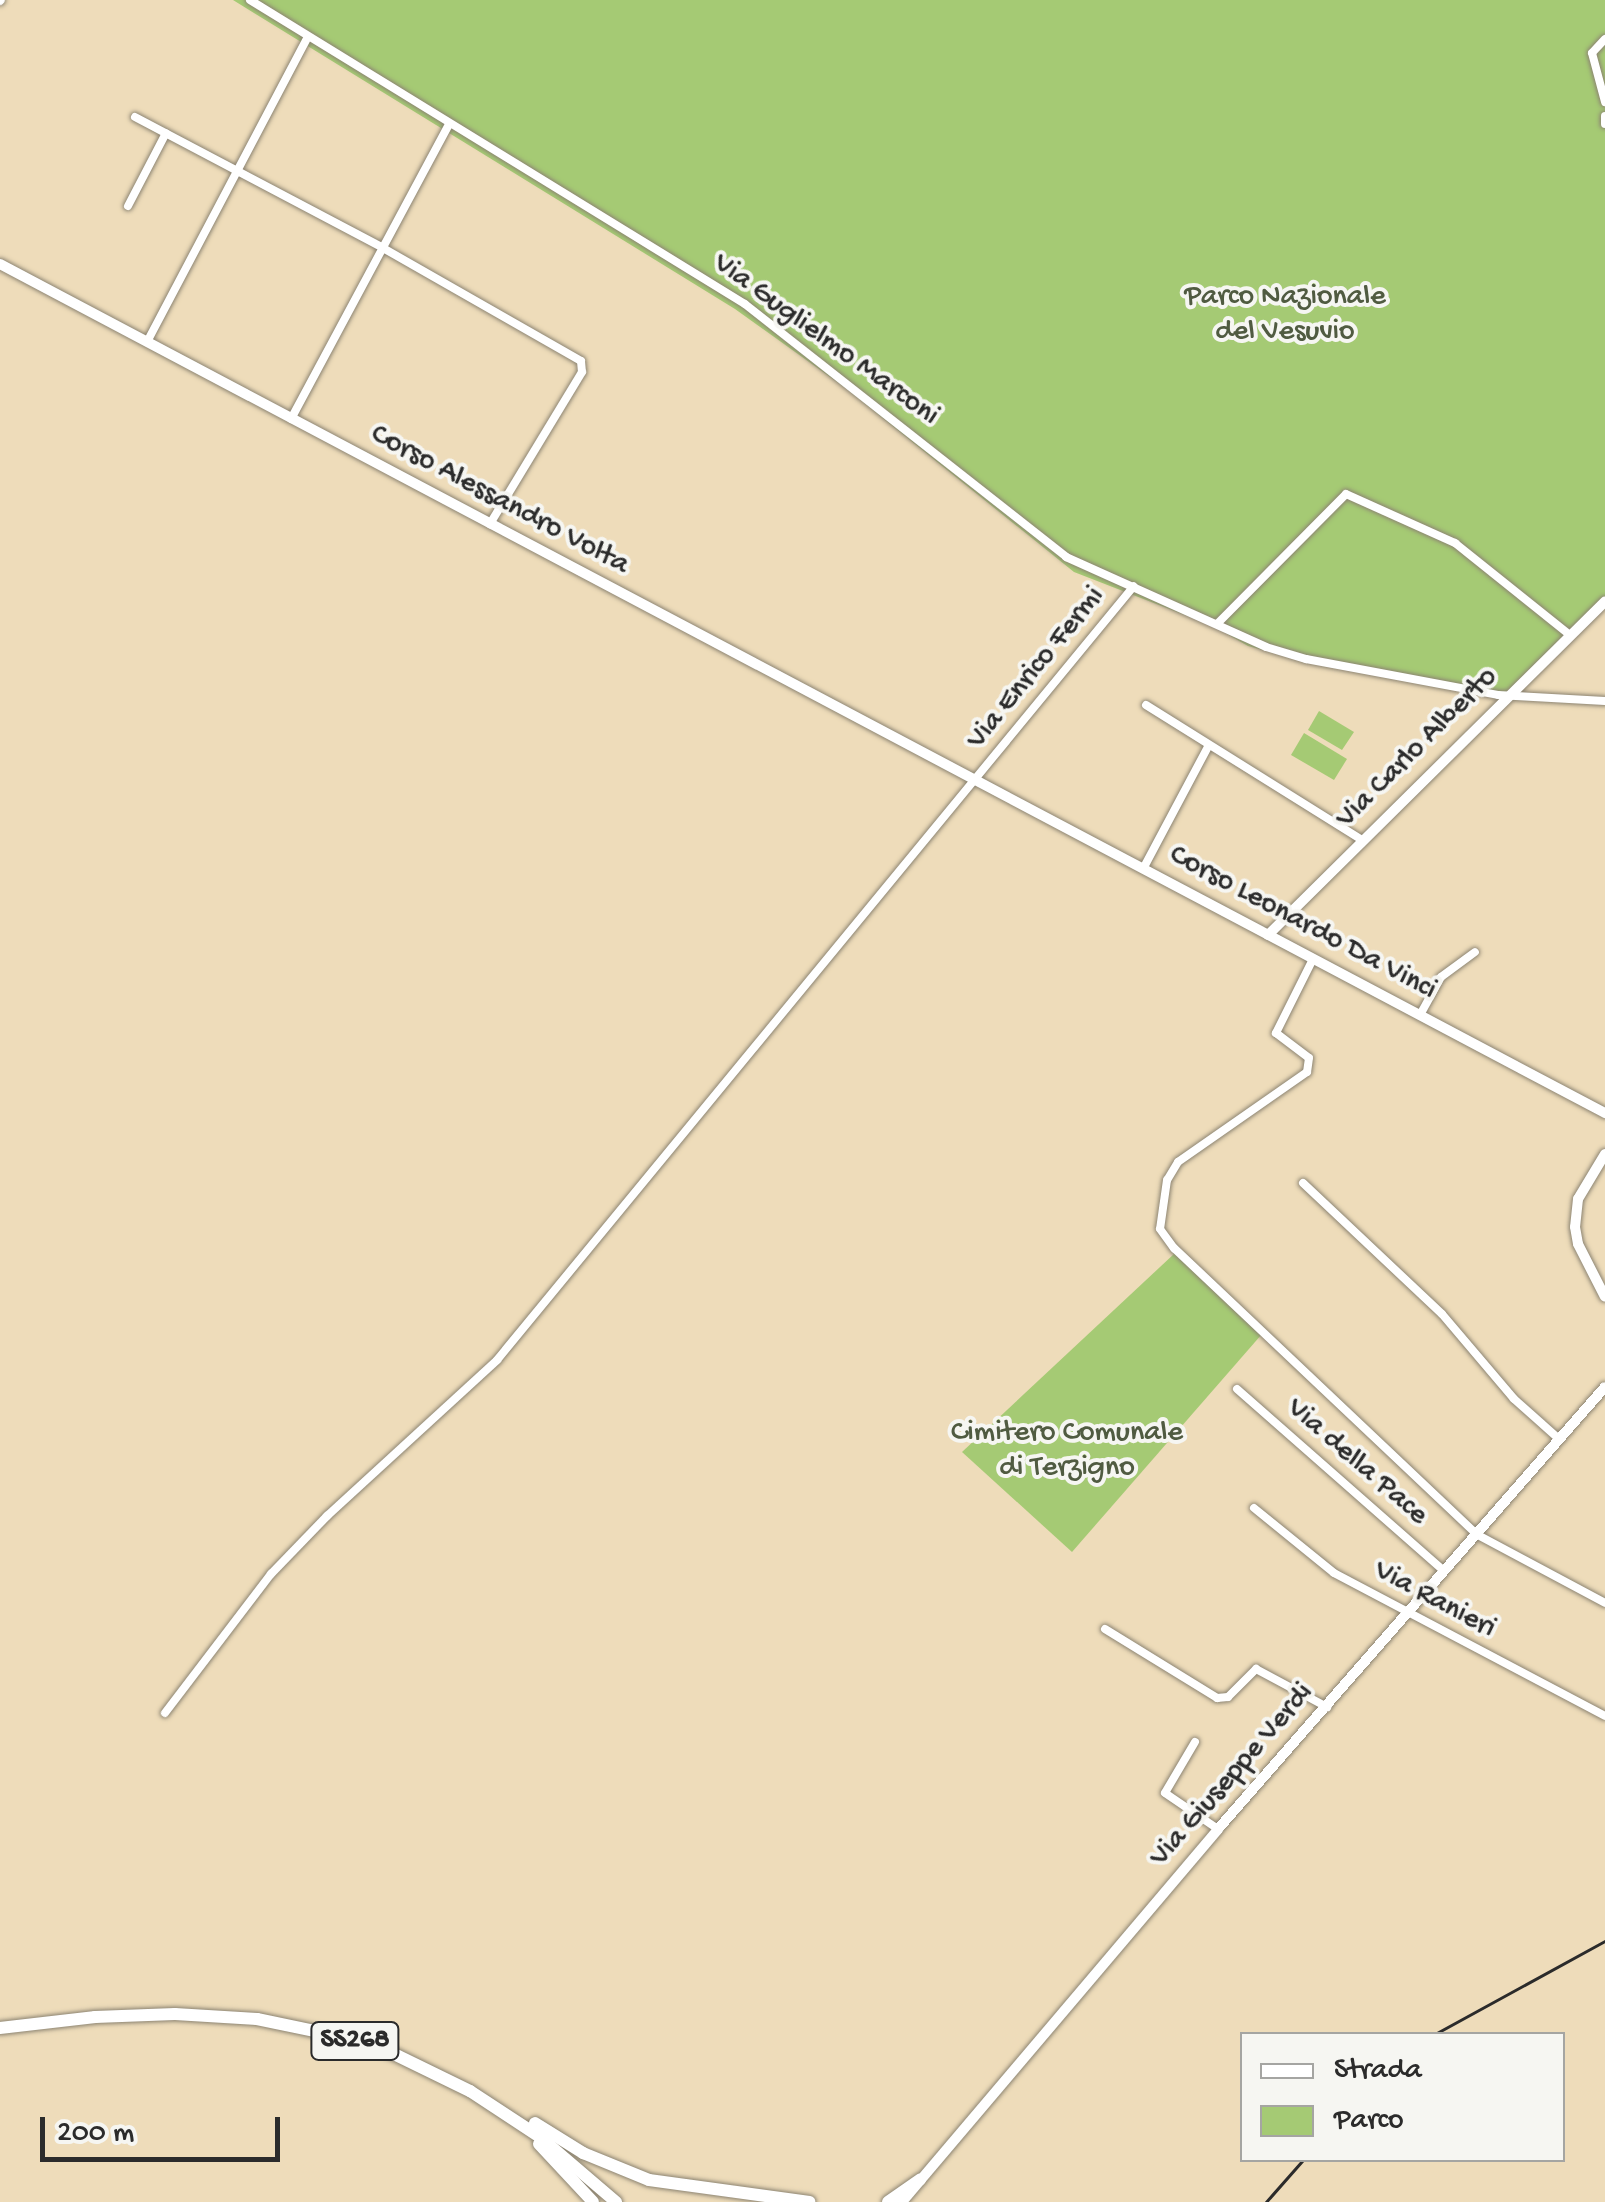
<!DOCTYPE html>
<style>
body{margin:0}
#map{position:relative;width:1605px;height:2202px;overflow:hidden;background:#eedcba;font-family:"Gochi Hand",sans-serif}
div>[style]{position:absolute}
.green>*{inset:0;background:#a5ca74}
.roads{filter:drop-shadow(0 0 2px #8c8472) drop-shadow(0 0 2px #8c8472)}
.street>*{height:8px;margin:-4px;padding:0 4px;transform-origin:4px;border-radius:4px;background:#fff}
.secondary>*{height:10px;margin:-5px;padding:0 5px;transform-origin:5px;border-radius:5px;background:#fff}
.highway>*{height:12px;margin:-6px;padding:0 6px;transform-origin:6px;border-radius:6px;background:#fff}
.rail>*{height:2.5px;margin:-1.25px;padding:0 1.25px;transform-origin:1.25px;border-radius:1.25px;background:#2b2b2b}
span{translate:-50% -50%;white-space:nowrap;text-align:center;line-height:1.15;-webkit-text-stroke:8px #f6f6f2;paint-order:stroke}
.shield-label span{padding:2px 8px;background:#f6f6f2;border:2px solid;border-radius:8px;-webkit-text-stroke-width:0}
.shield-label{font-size:28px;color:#2b2b2b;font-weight:700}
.park-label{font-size:30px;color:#505b41}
.street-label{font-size:30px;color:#2b2b2b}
.legend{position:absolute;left:1240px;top:2032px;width:325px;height:130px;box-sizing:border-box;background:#f6f6f2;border:2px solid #a5a5a2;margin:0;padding:12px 18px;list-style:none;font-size:30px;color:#2b2b2b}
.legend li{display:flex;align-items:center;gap:20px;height:50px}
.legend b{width:50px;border:2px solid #a5a5a2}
.scale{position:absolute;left:40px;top:2117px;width:240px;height:45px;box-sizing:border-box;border:5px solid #2b2b2b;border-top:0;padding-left:12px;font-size:30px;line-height:35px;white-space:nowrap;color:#2b2b2b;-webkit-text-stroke:8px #f6f6f2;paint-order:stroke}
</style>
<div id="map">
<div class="green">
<div style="clip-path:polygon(233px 0,1605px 0,1605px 607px,1512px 695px,1307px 662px,1248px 646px,1213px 626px,1074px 572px,844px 387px,735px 309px)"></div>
<div style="clip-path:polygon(1319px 711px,1354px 732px,1342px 750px,1308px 730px)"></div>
<div style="clip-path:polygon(1304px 733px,1347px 759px,1334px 780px,1291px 755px)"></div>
<div style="clip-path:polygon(1175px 1253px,1262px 1334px,1072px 1552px,962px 1452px)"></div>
</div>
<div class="roads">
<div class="street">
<div style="left:250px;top:0;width:581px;rotate:31.56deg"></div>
<div style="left:745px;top:304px;width:409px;rotate:38.2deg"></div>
<div style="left:1066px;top:557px;width:219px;rotate:24.2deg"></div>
<div style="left:1266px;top:647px;width:42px;rotate:16.7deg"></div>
<div style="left:1306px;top:659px;width:195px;rotate:10.6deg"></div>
<div style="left:1498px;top:695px;width:107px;rotate:3.2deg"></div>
<div style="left:0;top:1px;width:1px;rotate:-45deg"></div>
<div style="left:1605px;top:39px;width:19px;rotate:133deg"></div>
<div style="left:1592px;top:53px;width:51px;rotate:75.1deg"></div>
<div style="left:1605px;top:116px;width:8px;rotate:90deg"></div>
<div style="left:135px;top:117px;width:280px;rotate:27.8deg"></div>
<div style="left:383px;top:248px;width:228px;rotate:29.7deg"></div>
<div style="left:581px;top:361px;width:11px;rotate:85deg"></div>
<div style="left:582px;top:372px;width:178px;rotate:121.2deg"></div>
<div style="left:128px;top:206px;width:82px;rotate:-62.5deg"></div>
<div style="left:147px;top:342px;width:344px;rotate:-62.2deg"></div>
<div style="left:291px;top:419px;width:335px;rotate:-61.8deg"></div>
<div style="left:1217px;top:624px;width:183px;rotate:-45.2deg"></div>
<div style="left:1346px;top:494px;width:120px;rotate:24.2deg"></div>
<div style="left:1455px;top:543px;width:147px;rotate:38.7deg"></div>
<div style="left:1146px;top:705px;width:255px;rotate:32deg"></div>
<div style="left:1143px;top:869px;width:140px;rotate:-62deg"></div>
<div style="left:1313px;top:959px;width:83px;rotate:116.6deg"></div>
<div style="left:1276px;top:1033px;width:41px;rotate:37.1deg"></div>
<div style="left:1309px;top:1058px;width:14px;rotate:98deg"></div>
<div style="left:1307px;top:1072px;width:157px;rotate:145.1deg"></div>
<div style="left:1178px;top:1162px;width:21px;rotate:121deg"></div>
<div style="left:1167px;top:1180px;width:49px;rotate:98.1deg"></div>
<div style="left:1160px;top:1229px;width:24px;rotate:54deg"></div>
<div style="left:1174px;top:1248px;width:416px;rotate:43.4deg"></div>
<div style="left:1476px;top:1534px;width:146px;rotate:28.1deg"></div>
<div style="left:1420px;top:1015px;width:43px;rotate:-61.1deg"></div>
<div style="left:1441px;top:977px;width:42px;rotate:-36.3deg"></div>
<div style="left:1303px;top:1183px;width:191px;rotate:43.3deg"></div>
<div style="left:1442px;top:1314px;width:111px;rotate:49.7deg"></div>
<div style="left:1514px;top:1399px;width:60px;rotate:41.6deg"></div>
<div style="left:1237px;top:1389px;width:276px;rotate:41.3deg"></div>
<div style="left:1254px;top:1508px;width:103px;rotate:39.1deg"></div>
<div style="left:1334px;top:1573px;width:306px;rotate:27.8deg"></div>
<div style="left:1105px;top:1629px;width:132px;rotate:31.6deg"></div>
<div style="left:1217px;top:1698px;width:11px;rotate:-5deg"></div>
<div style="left:1228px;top:1697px;width:40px;rotate:-45deg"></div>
<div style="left:1256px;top:1669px;width:81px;rotate:28.2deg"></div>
<div style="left:165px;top:1713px;width:175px;rotate:-52.7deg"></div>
<div style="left:271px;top:1574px;width:81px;rotate:-46deg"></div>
<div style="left:327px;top:1516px;width:231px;rotate:-42.5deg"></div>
<div style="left:497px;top:1360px;width:1002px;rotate:-50.55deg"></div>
<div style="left:1195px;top:1742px;width:59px;rotate:120.5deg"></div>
<div style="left:1165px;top:1793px;width:64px;rotate:34.2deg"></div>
</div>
<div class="secondary">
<div style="left:0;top:264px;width:1816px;rotate:27.88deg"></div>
<div style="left:1268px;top:935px;width:474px;rotate:-44.7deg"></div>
<div style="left:1605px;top:1154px;width:52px;rotate:121deg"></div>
<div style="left:1578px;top:1199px;width:28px;rotate:96deg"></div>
<div style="left:1575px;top:1227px;width:17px;rotate:80deg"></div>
<div style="left:1578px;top:1244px;width:59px;rotate:63deg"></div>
<div style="left:902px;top:2202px;width:489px;rotate:-49.7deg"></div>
<div style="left:1218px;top:1829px;width:587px;rotate:-48.8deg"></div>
</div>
<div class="highway">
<div style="left:0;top:2028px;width:96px;rotate:-6.6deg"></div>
<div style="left:95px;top:2017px;width:80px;rotate:-2.1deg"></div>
<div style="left:175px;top:2014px;width:82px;rotate:3.5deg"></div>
<div style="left:257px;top:2019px;width:84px;rotate:11.7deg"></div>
<div style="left:339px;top:2036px;width:58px;rotate:18.1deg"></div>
<div style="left:394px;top:2054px;width:85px;rotate:26deg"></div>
<div style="left:470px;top:2091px;width:84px;rotate:33.3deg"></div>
<div style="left:540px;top:2137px;width:100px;rotate:40.5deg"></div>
<div style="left:535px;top:2123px;width:57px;rotate:32deg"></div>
<div style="left:583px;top:2153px;width:71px;rotate:22.2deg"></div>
<div style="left:649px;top:2180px;width:162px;rotate:7.8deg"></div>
<div style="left:539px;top:2144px;width:79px;rotate:47deg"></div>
<div style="left:888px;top:2202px;width:39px;rotate:-35deg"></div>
</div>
</div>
<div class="rail">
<div style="left:1435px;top:2034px;width:194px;rotate:-28.7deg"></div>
<div style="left:1266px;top:2202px;width:56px;rotate:-48.6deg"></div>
</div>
<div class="shield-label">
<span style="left:355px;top:2041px">SS268</span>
</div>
<div class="park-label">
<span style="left:1285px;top:315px">Parco Nazionale<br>del Vesuvio</span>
<span style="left:1067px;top:1451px">Cimitero Comunale<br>di Terzigno</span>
</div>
<div class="street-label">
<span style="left:825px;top:341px;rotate:36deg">Via Guglielmo Marconi</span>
<span style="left:499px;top:501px;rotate:28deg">Corso Alessandro Volta</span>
<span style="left:1037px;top:669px;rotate:-51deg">Via Enrico Fermi</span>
<span style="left:1418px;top:749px;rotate:-45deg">Via Carlo Alberto</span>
<span style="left:1302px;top:924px;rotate:28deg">Corso Leonardo Da Vinci</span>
<span style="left:1356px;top:1463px;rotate:41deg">Via della Pace</span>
<span style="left:1434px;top:1601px;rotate:28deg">Via Ranieri</span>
<span style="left:1233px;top:1776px;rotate:-49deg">Via Giuseppe Verdi</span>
</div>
<ul class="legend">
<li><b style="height:12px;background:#fff"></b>Strada</li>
<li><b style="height:28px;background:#a5ca74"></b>Parco</li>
</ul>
<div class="scale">200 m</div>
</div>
